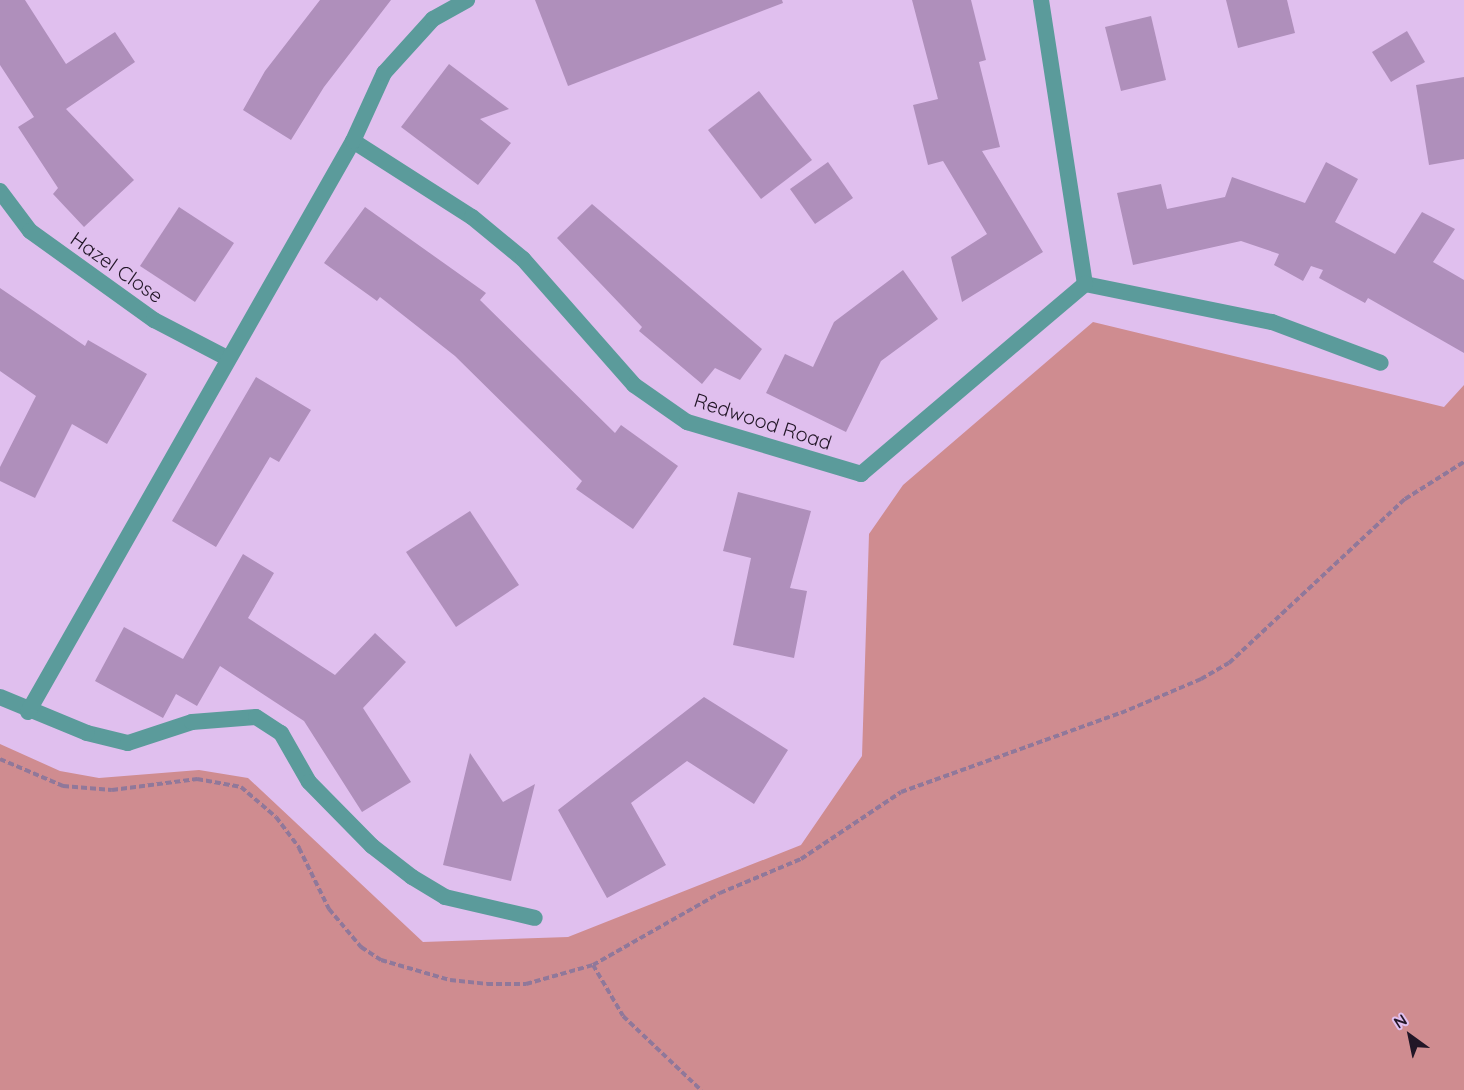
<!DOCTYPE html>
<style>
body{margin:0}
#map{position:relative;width:1464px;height:1090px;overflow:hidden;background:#e0bfee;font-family:Quicksand,sans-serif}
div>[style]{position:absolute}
.green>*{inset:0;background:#cf8c90}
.building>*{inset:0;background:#af8fbb}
.path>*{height:4px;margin-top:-2px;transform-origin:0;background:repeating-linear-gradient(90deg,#90789a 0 6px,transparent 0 9px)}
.service>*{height:16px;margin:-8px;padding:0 8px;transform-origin:8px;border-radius:8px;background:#5b9b9b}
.minor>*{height:16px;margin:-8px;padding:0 8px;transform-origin:8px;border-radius:8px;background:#5b9b9b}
span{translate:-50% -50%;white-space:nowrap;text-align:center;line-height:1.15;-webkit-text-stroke:5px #e0bfee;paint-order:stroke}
.street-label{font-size:20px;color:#221627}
.north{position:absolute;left:1380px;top:1006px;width:60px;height:60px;-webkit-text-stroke:4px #e0bfee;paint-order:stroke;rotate:327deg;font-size:16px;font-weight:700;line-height:24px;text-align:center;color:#221627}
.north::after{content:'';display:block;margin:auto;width:21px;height:27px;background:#221627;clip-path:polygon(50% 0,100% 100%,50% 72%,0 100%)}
</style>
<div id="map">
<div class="green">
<div style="clip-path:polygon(1093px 322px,1444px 407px,1464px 385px,1464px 1090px,0 1090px,0 744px,60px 771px,99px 778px,199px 770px,248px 778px,423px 942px,568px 937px,801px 845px,862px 756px,869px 534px,903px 485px)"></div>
</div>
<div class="building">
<div style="clip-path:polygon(0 0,25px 0,66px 64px,115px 32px,135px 62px,66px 109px,134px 180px,84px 227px,53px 194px,58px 188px,18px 127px,34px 117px,0 65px)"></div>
<div style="clip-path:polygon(320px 0,391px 0,324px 87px,291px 140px,243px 110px,265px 71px)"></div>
<div style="clip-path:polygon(535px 0,782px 0,783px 3px,568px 86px)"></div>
<div style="clip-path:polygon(912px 0,971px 0,986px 60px,979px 62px,1000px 147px,982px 151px,1043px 252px,962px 302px,951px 257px,987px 234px,943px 161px,928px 165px,913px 105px,938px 99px)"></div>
<div style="clip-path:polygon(1226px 0,1287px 0,1295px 33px,1238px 48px)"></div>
<div style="clip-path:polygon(1151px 16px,1166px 80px,1121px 91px,1105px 27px)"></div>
<div style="clip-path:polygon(1407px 31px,1425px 62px,1391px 82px,1372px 52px)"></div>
<div style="clip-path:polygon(449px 64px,509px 109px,480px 119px,511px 143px,478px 185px,401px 127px)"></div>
<div style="clip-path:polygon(1464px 77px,1464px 159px,1429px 165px,1416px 85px)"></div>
<div style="clip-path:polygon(759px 91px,812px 160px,761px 199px,708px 130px)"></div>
<div style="clip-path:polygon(828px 162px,853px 198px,815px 224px,790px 189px)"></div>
<div style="clip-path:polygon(1326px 162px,1358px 179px,1335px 222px,1395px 254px,1422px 212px,1455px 229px,1433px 262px,1464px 280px,1464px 353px,1368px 298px,1365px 303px,1319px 278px,1323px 270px,1311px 266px,1303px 281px,1274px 265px,1279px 254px,1241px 241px,1133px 265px,1117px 193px,1161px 184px,1167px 209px,1225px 197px,1232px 177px,1305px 203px)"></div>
<div style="clip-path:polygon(592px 204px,762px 349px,740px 380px,715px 368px,702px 384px,639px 331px,642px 327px,557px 238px)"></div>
<div style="clip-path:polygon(179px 207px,234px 243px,195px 302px,140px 266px)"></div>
<div style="clip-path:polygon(365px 207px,486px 293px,480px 300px,615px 433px,621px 425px,678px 466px,633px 529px,576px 489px,582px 481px,455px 356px,380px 297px,377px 301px,324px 263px)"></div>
<div style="clip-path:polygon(903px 270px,938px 319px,881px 361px,846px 432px,766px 393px,785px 354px,813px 367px,834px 322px)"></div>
<div style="clip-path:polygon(0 288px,85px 346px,88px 340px,147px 374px,107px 444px,72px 424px,35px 498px,0 481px,0 467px,36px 396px,0 371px)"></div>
<div style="clip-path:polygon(256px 377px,311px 410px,279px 462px,270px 457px,216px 547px,172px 521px)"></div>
<div style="clip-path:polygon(738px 492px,811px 511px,790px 588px,807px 591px,794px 658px,733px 645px,751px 558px,723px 551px)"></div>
<div style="clip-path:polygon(470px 511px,519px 585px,456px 627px,406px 552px)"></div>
<div style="clip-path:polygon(243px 554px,274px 573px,248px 618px,335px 675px,375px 633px,406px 662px,363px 708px,411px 782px,362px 812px,304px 721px,220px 666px,197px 706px,176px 694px,163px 718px,95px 681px,124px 627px,183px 659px)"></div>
<div style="clip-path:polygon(704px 697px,788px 750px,754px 804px,687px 761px,631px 803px,666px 865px,607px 898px,558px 810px)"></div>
<div style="clip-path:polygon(470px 753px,503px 802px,535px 784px,511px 881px,443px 865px)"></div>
</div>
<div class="path">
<div style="left:0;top:759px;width:69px;rotate:23.2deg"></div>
<div style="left:63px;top:786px;width:49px;rotate:4.7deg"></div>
<div style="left:112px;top:790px;width:86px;rotate:-7.4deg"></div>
<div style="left:197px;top:779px;width:45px;rotate:10.3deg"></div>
<div style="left:241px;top:787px;width:46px;rotate:40.6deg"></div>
<div style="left:276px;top:817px;width:39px;rotate:53deg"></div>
<div style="left:299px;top:848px;width:68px;rotate:63.8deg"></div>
<div style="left:329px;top:909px;width:50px;rotate:49.9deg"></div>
<div style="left:361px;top:947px;width:24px;rotate:33deg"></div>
<div style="left:381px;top:960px;width:72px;rotate:16.2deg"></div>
<div style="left:450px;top:980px;width:37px;rotate:6deg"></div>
<div style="left:487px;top:984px;width:39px"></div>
<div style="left:526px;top:984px;width:70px;rotate:-15.8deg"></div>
<div style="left:593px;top:965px;width:59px;rotate:59.5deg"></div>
<div style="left:623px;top:1016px;width:108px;rotate:43.5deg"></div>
<div style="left:593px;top:965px;width:146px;rotate:-29.6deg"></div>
<div style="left:720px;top:893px;width:88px;rotate:-22.8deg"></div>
<div style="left:801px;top:859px;width:120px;rotate:-33.8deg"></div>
<div style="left:901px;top:792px;width:234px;rotate:-19.8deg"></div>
<div style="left:1121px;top:713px;width:87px;rotate:-23deg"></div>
<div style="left:1201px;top:679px;width:32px;rotate:-30deg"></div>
<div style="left:1229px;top:663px;width:241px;rotate:-43deg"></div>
<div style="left:1405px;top:499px;width:70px;rotate:-32.1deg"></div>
</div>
<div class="service">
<div style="left:87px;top:733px;width:42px;rotate:13.7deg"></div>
<div style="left:128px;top:743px;width:67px;rotate:-18.2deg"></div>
<div style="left:192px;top:722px;width:64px;rotate:-4.5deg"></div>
<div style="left:256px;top:717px;width:30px;rotate:33deg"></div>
<div style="left:281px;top:733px;width:56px;rotate:60.3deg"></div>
<div style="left:309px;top:782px;width:90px;rotate:45.5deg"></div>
<div style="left:372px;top:846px;width:51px;rotate:37.8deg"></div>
<div style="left:412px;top:877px;width:39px;rotate:31deg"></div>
<div style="left:445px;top:897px;width:92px;rotate:13.1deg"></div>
</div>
<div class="minor">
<div style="left:1041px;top:0;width:287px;rotate:81.2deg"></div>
<div style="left:1085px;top:284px;width:191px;rotate:11.5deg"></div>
<div style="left:1272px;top:322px;width:116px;rotate:20.6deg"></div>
<div style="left:353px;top:141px;width:141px;rotate:32.6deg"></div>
<div style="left:472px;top:217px;width:66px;rotate:39.5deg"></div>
<div style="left:523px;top:259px;width:168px;rotate:48.6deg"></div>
<div style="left:634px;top:385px;width:65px;rotate:34.9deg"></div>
<div style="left:687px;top:422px;width:182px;rotate:16.6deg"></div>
<div style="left:861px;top:474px;width:294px;rotate:-40.3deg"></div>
<div style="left:0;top:191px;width:50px;rotate:53.1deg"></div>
<div style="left:30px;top:231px;width:153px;rotate:35.7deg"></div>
<div style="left:154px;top:320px;width:82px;rotate:27.5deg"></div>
<div style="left:0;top:697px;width:94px;rotate:22.5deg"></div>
<div style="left:28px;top:712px;width:657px;rotate:-60.35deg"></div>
<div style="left:353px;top:141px;width:75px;rotate:-65.5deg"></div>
<div style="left:384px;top:73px;width:73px;rotate:-47.8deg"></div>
<div style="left:433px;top:19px;width:39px;rotate:-29deg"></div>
</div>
<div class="street-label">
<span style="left:117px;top:267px;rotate:35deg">Hazel Close</span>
<span style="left:763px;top:421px;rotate:18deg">Redwood Road</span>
</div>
<div class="north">N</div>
</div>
